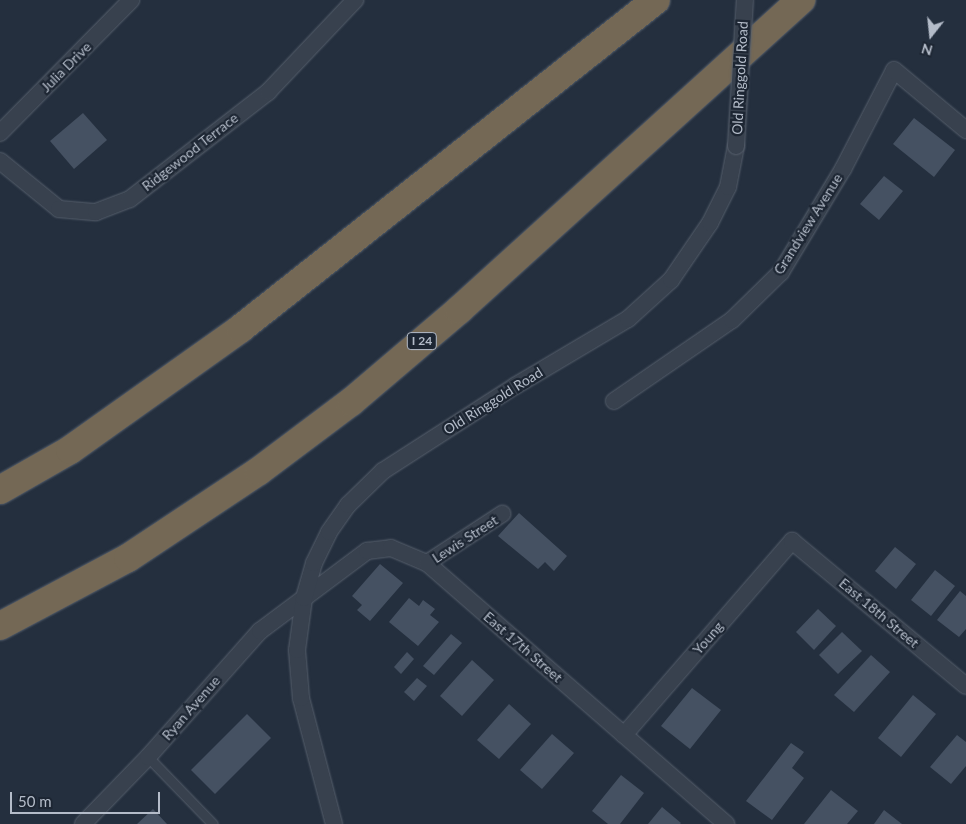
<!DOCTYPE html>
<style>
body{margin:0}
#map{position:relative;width:966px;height:824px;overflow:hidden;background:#242f3e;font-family:Lato,sans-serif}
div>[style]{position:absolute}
.building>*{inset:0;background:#455162}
.roads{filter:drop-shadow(0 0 1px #565f6c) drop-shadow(0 0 1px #565f6c)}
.lane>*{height:9px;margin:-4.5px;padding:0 4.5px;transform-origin:4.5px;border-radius:4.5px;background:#38414e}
.street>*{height:16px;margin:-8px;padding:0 8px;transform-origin:8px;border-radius:8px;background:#38414e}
.highway>*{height:28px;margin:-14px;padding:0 14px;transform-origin:14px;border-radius:14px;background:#746855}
.bridges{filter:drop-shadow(0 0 1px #565f6c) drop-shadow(0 0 1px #565f6c)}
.street-bridge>*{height:16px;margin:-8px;padding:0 8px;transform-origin:8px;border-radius:8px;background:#38414e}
span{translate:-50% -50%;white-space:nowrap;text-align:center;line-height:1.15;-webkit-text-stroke:4.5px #1d2633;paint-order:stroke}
.shield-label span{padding:1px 4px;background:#1d2633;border:1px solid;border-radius:4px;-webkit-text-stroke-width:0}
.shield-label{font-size:12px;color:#b4bcc9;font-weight:700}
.street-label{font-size:14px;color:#b4bcc9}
.north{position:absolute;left:906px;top:10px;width:50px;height:50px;-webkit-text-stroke:4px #1d2633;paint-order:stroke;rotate:196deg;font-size:14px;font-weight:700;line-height:20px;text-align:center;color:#b4bcc9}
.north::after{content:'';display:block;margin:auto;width:18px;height:22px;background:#b4bcc9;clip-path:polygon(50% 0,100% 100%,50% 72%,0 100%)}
.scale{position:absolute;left:10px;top:792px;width:150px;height:22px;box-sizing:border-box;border:2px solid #b4bcc9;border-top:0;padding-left:6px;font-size:15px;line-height:18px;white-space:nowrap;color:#b4bcc9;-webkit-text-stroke:4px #1d2633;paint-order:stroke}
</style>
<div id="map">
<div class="building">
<div style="clip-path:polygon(83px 113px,107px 140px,74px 169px,50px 141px)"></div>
<div style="clip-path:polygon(914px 118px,955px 150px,934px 177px,893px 144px)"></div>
<div style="clip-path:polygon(884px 176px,903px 191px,879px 220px,860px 204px)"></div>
<div style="clip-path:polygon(519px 513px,567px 556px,554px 571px,545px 562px,538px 569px,498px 536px)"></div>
<div style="clip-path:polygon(895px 547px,916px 564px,896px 589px,875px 571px)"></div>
<div style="clip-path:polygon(380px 564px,403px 583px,370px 621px,357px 610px,362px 605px,352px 596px)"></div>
<div style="clip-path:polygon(935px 570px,955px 586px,931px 616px,911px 600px)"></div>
<div style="clip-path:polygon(960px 591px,966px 596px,966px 629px,959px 637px,937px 620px)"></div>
<div style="clip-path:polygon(409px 598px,419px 606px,423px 600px,435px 609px,430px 615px,439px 622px,418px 646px,389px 622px)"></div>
<div style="clip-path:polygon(818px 609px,836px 626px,814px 650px,796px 632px)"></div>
<div style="clip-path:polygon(842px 632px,862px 651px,838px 674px,819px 655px)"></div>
<div style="clip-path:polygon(451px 634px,462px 643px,434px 675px,423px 666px)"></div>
<div style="clip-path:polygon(407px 652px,414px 659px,401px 674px,394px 667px)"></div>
<div style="clip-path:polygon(871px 655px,890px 672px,854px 712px,834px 695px)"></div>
<div style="clip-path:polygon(472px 660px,494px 680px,462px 716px,440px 696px)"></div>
<div style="clip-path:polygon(417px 678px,427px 686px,414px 701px,404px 692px)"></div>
<div style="clip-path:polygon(692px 688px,721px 710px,690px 749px,661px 726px)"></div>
<div style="clip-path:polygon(913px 695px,936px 714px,901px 757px,878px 738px)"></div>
<div style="clip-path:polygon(509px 704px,531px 724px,499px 759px,477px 740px)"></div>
<div style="clip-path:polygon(247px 714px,271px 738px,215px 794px,191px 770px)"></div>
<div style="clip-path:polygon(552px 734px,574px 753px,542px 789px,520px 770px)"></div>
<div style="clip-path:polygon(957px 735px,966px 742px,966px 766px,951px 784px,930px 767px)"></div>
<div style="clip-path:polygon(791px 743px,804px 752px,792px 768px,804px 778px,772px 820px,746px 801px)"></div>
<div style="clip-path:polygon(621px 775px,644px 793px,620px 824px,608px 824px,592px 811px)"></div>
<div style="clip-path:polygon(831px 790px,858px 811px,847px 824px,804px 824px)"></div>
<div style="clip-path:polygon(662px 807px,681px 823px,680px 824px,648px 824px)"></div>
<div style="clip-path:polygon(153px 809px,167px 824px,137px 824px)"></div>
<div style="clip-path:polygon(884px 810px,902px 824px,874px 824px)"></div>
</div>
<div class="roads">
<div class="lane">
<div style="left:148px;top:757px;width:93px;rotate:45.9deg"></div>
</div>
<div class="street">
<div style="left:0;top:133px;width:187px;rotate:-45.4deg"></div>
<div style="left:0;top:161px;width:76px;rotate:39.1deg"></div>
<div style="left:59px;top:209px;width:37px;rotate:5deg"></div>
<div style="left:96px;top:212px;width:36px;rotate:-21deg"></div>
<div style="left:130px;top:199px;width:175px;rotate:-37.8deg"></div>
<div style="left:268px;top:92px;width:127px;rotate:-46.6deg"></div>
<div style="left:614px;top:401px;width:143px;rotate:-34.5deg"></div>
<div style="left:732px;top:320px;width:69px;rotate:-44.4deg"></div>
<div style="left:781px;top:272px;width:120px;rotate:-59deg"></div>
<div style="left:843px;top:169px;width:111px;rotate:-62.7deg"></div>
<div style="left:894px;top:70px;width:94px;rotate:39.8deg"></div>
<div style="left:427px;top:563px;width:90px;rotate:-33.2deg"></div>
<div style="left:624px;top:735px;width:257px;rotate:-49.1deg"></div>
<div style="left:792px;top:541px;width:226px;rotate:39.8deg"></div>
<div style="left:83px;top:824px;width:93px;rotate:-45.9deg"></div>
<div style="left:148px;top:757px;width:169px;rotate:-48.4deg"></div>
<div style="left:260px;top:631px;width:134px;rotate:-36.8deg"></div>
<div style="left:367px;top:551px;width:24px;rotate:-7deg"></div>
<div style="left:391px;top:548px;width:39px;rotate:23deg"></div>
<div style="left:427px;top:563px;width:397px;rotate:41.1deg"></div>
<div style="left:334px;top:824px;width:130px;rotate:-104.7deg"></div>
<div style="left:301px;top:698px;width:48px;rotate:-94.8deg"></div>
<div style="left:297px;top:650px;width:52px;rotate:-82.3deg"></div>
<div style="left:304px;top:598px;width:36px;rotate:-74deg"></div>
<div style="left:314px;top:563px;width:34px;rotate:-64deg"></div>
<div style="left:329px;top:532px;width:33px;rotate:-55deg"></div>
<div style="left:348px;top:505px;width:49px;rotate:-44.2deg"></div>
<div style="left:383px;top:471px;width:157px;rotate:-32.8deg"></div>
<div style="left:515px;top:386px;width:131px;rotate:-30.7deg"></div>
<div style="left:628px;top:319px;width:58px;rotate:-42.2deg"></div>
<div style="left:671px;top:280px;width:69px;rotate:-55.6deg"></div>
<div style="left:710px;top:223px;width:40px;rotate:-63.4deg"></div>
<div style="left:728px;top:187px;width:42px;rotate:-79deg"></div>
</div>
<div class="highway">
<div style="left:0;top:490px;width:81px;rotate:-29.7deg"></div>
<div style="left:70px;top:450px;width:209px;rotate:-35.4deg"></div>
<div style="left:240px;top:329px;width:530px;rotate:-38.34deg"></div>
<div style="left:0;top:626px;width:145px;rotate:-28deg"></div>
<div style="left:128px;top:558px;width:157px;rotate:-33.6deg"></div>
<div style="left:259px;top:471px;width:115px;rotate:-36.9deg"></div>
<div style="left:351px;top:402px;width:142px;rotate:-40.4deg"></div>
<div style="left:459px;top:310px;width:462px;rotate:-42.2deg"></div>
</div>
</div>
<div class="bridges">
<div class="street-bridge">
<div style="left:736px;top:146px;width:146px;rotate:-86.5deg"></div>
</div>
</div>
<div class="shield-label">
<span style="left:422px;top:341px">I 24</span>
</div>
<div class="street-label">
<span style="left:66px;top:67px;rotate:-45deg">Julia Drive</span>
<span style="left:740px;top:78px;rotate:-87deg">Old Ringgold Road</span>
<span style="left:190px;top:152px;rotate:-38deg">Ridgewood Terrace</span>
<span style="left:808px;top:224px;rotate:-58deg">Grandview Avenue</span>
<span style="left:493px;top:401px;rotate:-32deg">Old Ringgold Road</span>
<span style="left:465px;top:539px;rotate:-33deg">Lewis Street</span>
<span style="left:879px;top:613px;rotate:40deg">East 18th Street</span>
<span style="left:708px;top:638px;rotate:-49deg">Young</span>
<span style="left:523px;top:647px;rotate:41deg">East 17th Street</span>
<span style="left:191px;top:708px;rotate:-49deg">Ryan Avenue</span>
</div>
<div class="north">N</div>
<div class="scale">50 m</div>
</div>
